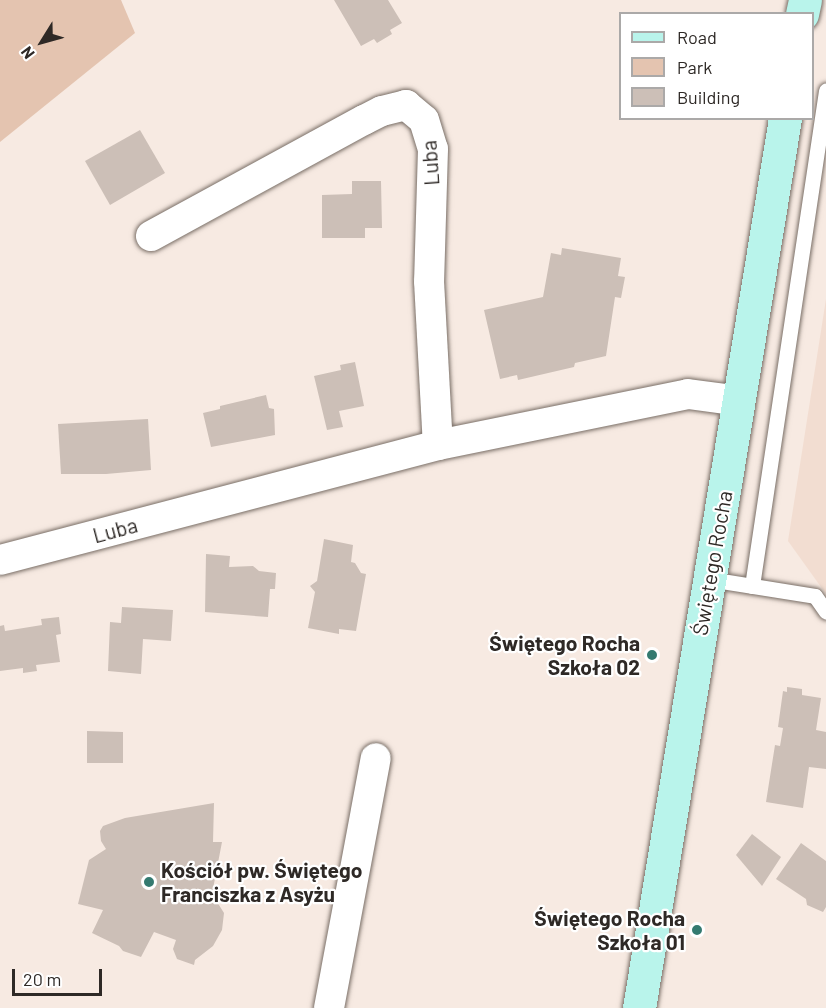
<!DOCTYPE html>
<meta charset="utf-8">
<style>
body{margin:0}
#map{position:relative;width:826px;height:1008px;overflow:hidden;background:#f7eae2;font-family:Barlow,sans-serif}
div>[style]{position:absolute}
.built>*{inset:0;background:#f2ddd1}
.green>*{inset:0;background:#e4c4b0}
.building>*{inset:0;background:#ccbfb7}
.roads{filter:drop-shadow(0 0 2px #796e66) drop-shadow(0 0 2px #796e66)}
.lane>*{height:15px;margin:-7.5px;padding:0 7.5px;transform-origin:7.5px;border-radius:7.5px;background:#fff}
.street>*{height:30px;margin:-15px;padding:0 15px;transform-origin:15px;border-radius:15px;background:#fff}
.primary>*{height:33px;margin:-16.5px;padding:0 16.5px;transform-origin:16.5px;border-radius:16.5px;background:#b9f4eb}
.dots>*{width:16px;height:16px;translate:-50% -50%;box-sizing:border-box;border:3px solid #fff;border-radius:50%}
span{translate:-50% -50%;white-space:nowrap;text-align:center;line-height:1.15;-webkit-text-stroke:4.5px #fff;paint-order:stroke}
.street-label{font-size:21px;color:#2e2926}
.poi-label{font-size:21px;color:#2e2926;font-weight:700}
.right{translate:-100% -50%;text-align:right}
.left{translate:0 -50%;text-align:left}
.legend{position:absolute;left:619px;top:12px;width:195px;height:108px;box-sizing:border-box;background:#fff;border:2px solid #aba9a8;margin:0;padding:8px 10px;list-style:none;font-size:18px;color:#2e2926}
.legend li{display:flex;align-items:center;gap:12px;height:30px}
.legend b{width:30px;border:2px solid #aba9a8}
.north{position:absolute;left:12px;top:12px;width:60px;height:60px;-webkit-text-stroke:4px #fff;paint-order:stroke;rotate:233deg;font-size:16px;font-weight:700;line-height:24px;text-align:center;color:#2e2926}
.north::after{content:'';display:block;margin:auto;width:21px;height:27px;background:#2e2926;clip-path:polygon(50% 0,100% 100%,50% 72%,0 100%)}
.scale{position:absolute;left:12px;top:969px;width:90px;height:27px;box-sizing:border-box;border:3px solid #2e2926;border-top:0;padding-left:8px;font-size:18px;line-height:21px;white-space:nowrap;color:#2e2926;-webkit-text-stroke:4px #fff;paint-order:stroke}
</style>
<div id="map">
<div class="built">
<div style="clip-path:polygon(826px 299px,826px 594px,788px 541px)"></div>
</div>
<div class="green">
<div style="clip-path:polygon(0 0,121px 0,135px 33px,0 142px)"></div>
</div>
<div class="building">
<div style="clip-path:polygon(334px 0,388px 0,402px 23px,390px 30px,392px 34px,377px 43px,374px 39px,361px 46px)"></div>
<div style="clip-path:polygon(140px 130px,165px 173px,110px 205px,85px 161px)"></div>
<div style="clip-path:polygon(352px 181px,381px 181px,382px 228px,365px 228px,365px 238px,322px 238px,322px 195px,352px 194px)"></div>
<div style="clip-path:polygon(562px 248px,621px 258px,618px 276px,625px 277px,621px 298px,615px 297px,606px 356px,575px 363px,574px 367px,518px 380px,517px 375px,500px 379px,484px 310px,543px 297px,551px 253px,561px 255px)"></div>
<div style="clip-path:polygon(355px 362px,364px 406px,339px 411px,343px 427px,327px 430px,314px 376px,341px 370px,340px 365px)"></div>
<div style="clip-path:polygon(266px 395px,269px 408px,274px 409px,275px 435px,211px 447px,203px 413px,220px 409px,220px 406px)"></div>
<div style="clip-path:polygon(148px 419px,151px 470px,106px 474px,61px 474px,58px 424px)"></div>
<div style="clip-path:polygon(324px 539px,353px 545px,351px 562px,355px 563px,361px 573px,366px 574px,356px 631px,339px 629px,339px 634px,308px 628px,315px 592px,310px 586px,317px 581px)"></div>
<div style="clip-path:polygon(206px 554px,230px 556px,229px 567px,253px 566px,259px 571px,276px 573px,275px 589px,270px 589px,268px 617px,205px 612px)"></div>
<div style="clip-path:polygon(122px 607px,173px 610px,171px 641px,143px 639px,141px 674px,108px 671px,110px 622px,121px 623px)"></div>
<div style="clip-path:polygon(59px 617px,61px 634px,56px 635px,60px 662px,36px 665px,37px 671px,23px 673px,23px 668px,0 671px,0 626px,4px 625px,5px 631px,42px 625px,41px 619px)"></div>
<div style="clip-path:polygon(787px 687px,802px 689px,802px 695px,821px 698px,816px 730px,826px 732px,826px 769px,809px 767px,803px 808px,766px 802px,775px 745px,780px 746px,783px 728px,778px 727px,783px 691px,787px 692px)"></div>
<div style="clip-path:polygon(87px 731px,123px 732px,123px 763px,87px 763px)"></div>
<div style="clip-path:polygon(214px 803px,213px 842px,222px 842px,212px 894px,224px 913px,222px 930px,213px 946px,195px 960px,194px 965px,177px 959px,173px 949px,176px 940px,154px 932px,141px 957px,123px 951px,119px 946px,92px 933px,103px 910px,78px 904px,89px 860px,106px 849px,101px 841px,100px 831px,103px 826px,125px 818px)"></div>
<div style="clip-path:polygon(752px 834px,781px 857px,762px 886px,736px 855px)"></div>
<div style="clip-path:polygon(801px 843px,826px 861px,826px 907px,823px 912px,807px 905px,806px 899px,776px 879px)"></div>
</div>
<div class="roads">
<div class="lane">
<div style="left:709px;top:579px;width:107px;rotate:9.1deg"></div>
<div style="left:815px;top:596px;width:19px;rotate:55deg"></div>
<div style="left:752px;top:586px;width:501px;rotate:-81.5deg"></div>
</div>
<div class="street">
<div style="left:151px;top:236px;width:243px;rotate:-28.6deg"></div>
<div style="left:364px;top:120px;width:20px;rotate:-27deg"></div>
<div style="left:382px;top:111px;width:25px;rotate:-14deg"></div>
<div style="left:406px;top:105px;width:23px;rotate:40deg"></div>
<div style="left:424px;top:120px;width:30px;rotate:73deg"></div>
<div style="left:433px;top:149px;width:132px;rotate:91.7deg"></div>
<div style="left:429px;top:281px;width:164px;rotate:86.9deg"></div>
<div style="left:0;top:560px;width:453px;rotate:-14.7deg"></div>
<div style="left:438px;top:445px;width:255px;rotate:-11.5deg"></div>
<div style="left:688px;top:394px;width:52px;rotate:7.7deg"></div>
<div style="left:329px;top:1008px;width:254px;rotate:-79.4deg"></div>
</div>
<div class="primary">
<div style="left:802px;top:14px;width:14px;rotate:-78deg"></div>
<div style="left:639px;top:1008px;width:902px;rotate:-80.68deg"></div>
</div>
</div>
<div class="dots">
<div style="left:652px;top:655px;background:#347a70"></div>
<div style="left:149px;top:882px;background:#347a70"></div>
<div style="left:697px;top:930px;background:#347a70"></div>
</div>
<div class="street-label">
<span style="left:430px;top:163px;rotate:-94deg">Luba</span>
<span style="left:115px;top:530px;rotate:-15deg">Luba</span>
<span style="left:712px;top:563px;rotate:-80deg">Świętego Rocha</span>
</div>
<div class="poi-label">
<span class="right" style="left:640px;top:655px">Świętego Rocha<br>Szkoła 02</span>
<span class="left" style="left:161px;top:882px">Kościół pw. Świętego<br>Franciszka z Asyżu</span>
<span class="right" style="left:685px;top:930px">Świętego Rocha<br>Szkoła 01</span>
</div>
<ul class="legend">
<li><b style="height:8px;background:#b9f4eb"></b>Road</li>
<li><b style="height:16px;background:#e4c4b0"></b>Park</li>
<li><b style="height:16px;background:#ccbfb7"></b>Building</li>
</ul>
<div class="north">N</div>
<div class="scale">20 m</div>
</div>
